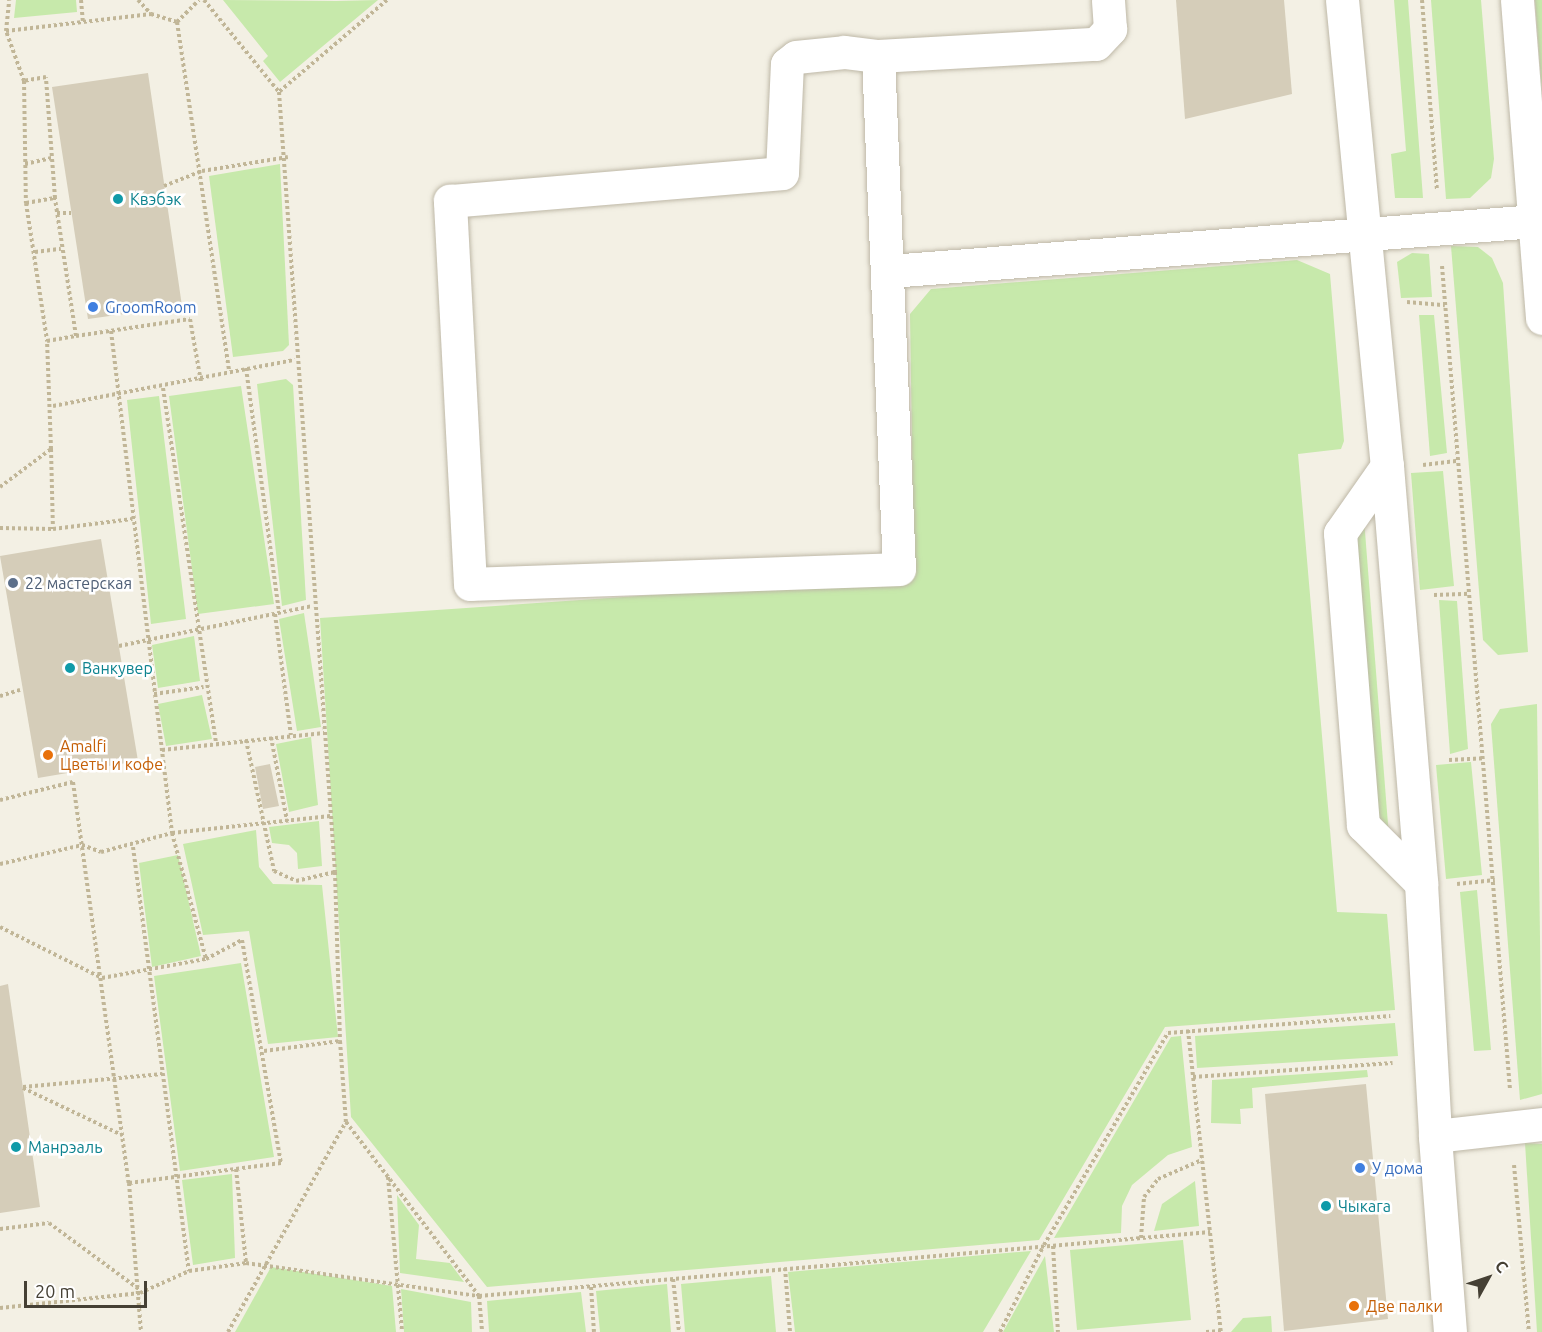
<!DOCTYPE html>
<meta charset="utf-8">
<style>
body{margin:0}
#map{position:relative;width:1542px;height:1332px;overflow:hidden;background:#f3f0e4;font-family:Ubuntu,sans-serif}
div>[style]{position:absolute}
.green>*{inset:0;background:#c7e9ab}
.building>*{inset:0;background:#d5cdb9}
.path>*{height:4px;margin-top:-2px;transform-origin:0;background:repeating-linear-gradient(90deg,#c1b697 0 3px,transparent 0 6px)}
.roads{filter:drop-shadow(0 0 2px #beb8a7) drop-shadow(0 0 2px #beb8a7)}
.minor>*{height:33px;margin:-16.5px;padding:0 16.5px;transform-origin:16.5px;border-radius:16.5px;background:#fff}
.dots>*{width:16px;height:16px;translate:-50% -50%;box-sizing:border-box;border:3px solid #fff;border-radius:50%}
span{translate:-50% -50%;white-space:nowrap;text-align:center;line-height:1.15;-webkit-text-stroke:5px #fff;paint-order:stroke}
.culture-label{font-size:16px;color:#0d838f}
.left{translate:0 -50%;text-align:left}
.shop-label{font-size:16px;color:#366cbe}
.service-label{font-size:16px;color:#4e5e75}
.food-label{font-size:16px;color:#c56008}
.north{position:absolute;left:1458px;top:1248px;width:60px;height:60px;-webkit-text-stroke:4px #fff;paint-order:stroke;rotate:50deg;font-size:16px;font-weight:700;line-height:24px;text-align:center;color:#454034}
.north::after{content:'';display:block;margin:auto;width:21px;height:27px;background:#454034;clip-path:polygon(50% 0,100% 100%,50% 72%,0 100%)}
.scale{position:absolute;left:24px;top:1281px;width:123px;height:27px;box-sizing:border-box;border:3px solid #454034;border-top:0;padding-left:8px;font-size:18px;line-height:21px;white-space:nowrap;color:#454034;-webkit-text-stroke:4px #fff;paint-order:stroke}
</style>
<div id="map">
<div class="green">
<div style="clip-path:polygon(16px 0,76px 0,77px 12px,14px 18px)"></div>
<div style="clip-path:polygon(223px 0,336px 1px,378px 0,280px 82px,263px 61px,268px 56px)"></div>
<div style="clip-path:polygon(1394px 0,1408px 0,1423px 198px,1395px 198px,1391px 154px,1406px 151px)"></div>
<div style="clip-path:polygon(1431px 0,1481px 0,1494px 159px,1491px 178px,1470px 198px,1446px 199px)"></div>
<div style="clip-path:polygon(1535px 0,1542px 0,1542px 87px,1541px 80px)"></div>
<div style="clip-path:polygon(280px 164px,289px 345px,283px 351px,233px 357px,209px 176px)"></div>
<div style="clip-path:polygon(1451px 246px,1478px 247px,1492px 258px,1503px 283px,1528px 652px,1498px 655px,1483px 640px)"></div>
<div style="clip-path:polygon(1412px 253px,1429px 254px,1432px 297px,1401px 298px,1397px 262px)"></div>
<div style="clip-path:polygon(1297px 260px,1330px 274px,1344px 441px,1341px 449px,1298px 454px,1337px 912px,1387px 914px,1395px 1010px,1165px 1027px,1039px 1240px,487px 1287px,351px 1117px,320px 618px,914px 577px,910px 314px,931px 289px)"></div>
<div style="clip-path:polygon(1419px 315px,1434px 315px,1447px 453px,1430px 456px)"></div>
<div style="clip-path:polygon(286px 379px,293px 385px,306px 600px,282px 606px,257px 384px)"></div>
<div style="clip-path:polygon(241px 386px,274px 604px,198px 614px,169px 396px)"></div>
<div style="clip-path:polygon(159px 396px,186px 619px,151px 624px,127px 400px)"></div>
<div style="clip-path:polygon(1443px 471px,1454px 586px,1420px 590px,1411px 473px)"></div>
<div style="clip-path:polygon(1364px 519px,1389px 837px,1379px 828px,1355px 531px)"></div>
<div style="clip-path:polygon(1439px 600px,1457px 601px,1468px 749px,1450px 754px)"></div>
<div style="clip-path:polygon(304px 613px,321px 727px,297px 731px,279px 619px)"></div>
<div style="clip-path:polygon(194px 636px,200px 681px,158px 688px,152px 645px)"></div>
<div style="clip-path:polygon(202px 695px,212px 739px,166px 746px,158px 704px)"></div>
<div style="clip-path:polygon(1537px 704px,1542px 1094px,1520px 1100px,1491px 724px,1500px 709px)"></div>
<div style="clip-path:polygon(311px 737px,318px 805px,289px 812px,276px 744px)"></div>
<div style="clip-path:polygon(1471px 762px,1482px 875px,1446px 879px,1436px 765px)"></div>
<div style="clip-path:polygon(319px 821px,322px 866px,298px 869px,297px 853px,289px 845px,272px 843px,269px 827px)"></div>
<div style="clip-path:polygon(256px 830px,259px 867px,273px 884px,322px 885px,338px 1037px,268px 1044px,249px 931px,203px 935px,183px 844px)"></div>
<div style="clip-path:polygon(178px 855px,201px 956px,152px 967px,139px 863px)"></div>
<div style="clip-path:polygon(1477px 890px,1491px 1050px,1474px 1051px,1460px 892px)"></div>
<div style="clip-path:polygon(241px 963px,274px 1157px,180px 1171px,154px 976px)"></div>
<div style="clip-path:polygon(1395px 1023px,1398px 1056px,1197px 1068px,1195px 1036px)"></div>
<div style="clip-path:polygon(1181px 1036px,1192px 1147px,1168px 1155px,1132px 1185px,1122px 1206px,1121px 1233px,1054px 1238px,1171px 1037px)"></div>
<div style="clip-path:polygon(1367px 1070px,1368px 1077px,1252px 1088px,1253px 1108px,1240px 1109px,1241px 1124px,1211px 1123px,1212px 1080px)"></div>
<div style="clip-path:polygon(1525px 1143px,1542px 1144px,1542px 1332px,1537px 1332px)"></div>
<div style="clip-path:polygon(232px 1174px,235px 1258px,193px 1265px,182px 1180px)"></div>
<div style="clip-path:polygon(1195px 1181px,1199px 1226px,1154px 1231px,1162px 1204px)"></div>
<div style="clip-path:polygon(397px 1195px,419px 1225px,416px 1259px,450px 1263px,464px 1282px,400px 1273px)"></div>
<div style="clip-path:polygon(1183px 1240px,1191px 1320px,1077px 1330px,1070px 1250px)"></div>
<div style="clip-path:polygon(1031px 1251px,983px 1332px,795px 1332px,788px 1272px)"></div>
<div style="clip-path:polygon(1045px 1256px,1054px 1332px,1003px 1332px)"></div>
<div style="clip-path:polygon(271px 1267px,392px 1286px,396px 1332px,235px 1332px)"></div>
<div style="clip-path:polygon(771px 1276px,776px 1332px,685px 1332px,681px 1284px)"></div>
<div style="clip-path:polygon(667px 1284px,671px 1332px,600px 1332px,596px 1291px)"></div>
<div style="clip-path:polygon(401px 1289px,471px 1302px,472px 1332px,404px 1332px)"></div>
<div style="clip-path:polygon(581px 1292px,586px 1332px,489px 1332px,487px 1301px)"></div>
<div style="clip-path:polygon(1271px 1316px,1272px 1332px,1231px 1332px,1243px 1318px)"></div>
</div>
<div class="building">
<div style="clip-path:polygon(1176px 0,1284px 0,1292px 94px,1185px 119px)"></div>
<div style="clip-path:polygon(148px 73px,182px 306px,88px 319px,52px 87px)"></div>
<div style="clip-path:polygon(101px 539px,138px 761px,38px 778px,0 556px)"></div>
<div style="clip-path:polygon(270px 764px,279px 806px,263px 809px,255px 767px)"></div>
<div style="clip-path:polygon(8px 984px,40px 1207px,0 1213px,0 986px)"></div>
<div style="clip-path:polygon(1366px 1084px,1388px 1319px,1284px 1331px,1265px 1094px)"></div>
</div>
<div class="path">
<div style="left:81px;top:0;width:21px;rotate:85deg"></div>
<div style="left:138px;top:0;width:19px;rotate:47deg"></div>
<div style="left:204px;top:0;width:119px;rotate:50.8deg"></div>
<div style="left:387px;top:0;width:142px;rotate:139.6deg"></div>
<div style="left:279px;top:92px;width:782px;rotate:85.89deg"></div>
<div style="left:335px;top:872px;width:169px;rotate:88.3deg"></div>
<div style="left:340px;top:1041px;width:81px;rotate:85.8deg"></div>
<div style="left:346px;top:1122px;width:219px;rotate:52.6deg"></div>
<div style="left:479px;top:1296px;width:36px;rotate:85deg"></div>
<div style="left:1422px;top:0;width:191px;rotate:85.5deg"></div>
<div style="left:177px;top:22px;width:353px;rotate:81.5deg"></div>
<div style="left:6px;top:31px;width:146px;rotate:-6.7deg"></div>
<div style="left:151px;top:14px;width:27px;rotate:17deg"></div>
<div style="left:177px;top:22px;width:31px;rotate:-45deg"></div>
<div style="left:24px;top:81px;width:122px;rotate:89.1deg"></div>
<div style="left:26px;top:203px;width:140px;rotate:81.3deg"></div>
<div style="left:25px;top:164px;width:27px;rotate:-13deg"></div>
<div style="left:164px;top:186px;width:41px;rotate:-21.5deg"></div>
<div style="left:202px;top:171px;width:87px;rotate:-9.2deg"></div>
<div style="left:26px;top:203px;width:29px;rotate:-10deg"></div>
<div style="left:57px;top:213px;width:14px"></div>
<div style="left:35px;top:252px;width:26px;rotate:-7deg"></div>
<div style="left:1442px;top:266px;width:827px;rotate:85.28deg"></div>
<div style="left:1407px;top:302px;width:38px;rotate:5deg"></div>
<div style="left:111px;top:331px;width:506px;rotate:83.07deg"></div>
<div style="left:172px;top:833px;width:131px;rotate:74.9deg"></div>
<div style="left:76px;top:336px;width:115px;rotate:-8.5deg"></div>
<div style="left:190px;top:319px;width:64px;rotate:80.1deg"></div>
<div style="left:246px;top:368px;width:247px;rotate:82.3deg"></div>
<div style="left:163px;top:388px;width:359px;rotate:81.5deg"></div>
<div style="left:53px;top:406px;width:246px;rotate:-10.8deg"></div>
<div style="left:51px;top:449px;width:80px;rotate:88.6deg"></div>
<div style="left:1423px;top:465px;width:35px;rotate:-7deg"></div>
<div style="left:0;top:487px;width:64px;rotate:-36.7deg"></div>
<div style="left:51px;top:449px;width:108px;rotate:-92.1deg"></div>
<div style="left:47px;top:341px;width:29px;rotate:-10deg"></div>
<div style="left:76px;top:336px;width:140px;rotate:-98.7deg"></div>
<div style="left:55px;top:198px;width:121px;rotate:-94.3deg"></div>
<div style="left:46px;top:77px;width:22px;rotate:170deg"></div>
<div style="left:24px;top:81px;width:53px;rotate:-109.8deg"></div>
<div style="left:6px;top:31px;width:31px;rotate:-84deg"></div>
<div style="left:0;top:528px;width:53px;rotate:1.1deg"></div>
<div style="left:53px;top:529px;width:80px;rotate:-7.2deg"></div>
<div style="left:1434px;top:595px;width:36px;rotate:-2deg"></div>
<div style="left:275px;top:614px;width:122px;rotate:82.5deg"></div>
<div style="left:119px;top:646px;width:198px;rotate:-11.7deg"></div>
<div style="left:154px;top:694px;width:50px;rotate:-8deg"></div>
<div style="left:0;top:696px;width:21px;rotate:-17deg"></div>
<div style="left:271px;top:737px;width:86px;rotate:79.2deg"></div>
<div style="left:246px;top:740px;width:134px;rotate:77.9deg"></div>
<div style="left:274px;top:871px;width:24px;rotate:24deg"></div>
<div style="left:296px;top:881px;width:40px;rotate:-13deg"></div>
<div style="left:162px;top:750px;width:163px;rotate:-6deg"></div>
<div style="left:1449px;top:760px;width:35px;rotate:-3deg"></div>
<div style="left:0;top:800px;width:75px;rotate:-13.9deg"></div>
<div style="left:73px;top:782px;width:405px;rotate:82.1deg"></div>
<div style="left:129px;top:1183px;width:149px;rotate:85.4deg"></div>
<div style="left:133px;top:847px;width:428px;rotate:82.5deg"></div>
<div style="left:0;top:864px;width:84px;rotate:-13deg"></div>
<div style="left:82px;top:845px;width:20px;rotate:20deg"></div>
<div style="left:101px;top:852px;width:73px;rotate:-15deg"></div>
<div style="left:172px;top:833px;width:159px;rotate:-6.1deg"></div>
<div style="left:1457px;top:884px;width:38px;rotate:-6deg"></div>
<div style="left:0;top:927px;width:114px;rotate:26.6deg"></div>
<div style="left:102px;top:978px;width:106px;rotate:-10.4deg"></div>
<div style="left:206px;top:959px;width:41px;rotate:-27.8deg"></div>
<div style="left:242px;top:940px;width:226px;rotate:80.1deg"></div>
<div style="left:281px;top:1163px;width:153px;rotate:172.5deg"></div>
<div style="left:1188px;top:1030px;width:304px;rotate:83.8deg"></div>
<div style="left:264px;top:1051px;width:77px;rotate:-7.5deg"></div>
<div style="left:1193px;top:1077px;width:200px;rotate:-4deg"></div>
<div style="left:23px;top:1087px;width:140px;rotate:-5.3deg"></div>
<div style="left:23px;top:1088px;width:110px;rotate:25.4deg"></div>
<div style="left:1514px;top:1165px;width:168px;rotate:84.9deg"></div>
<div style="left:236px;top:1169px;width:95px;rotate:83.9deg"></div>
<div style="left:388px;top:1177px;width:156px;rotate:84.8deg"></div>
<div style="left:0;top:1229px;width:49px;rotate:-7deg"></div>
<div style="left:49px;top:1223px;width:112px;rotate:36.3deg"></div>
<div style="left:1141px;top:1238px;width:41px;rotate:-85.8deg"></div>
<div style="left:1144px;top:1197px;width:23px;rotate:-52deg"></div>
<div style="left:1158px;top:1179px;width:48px;rotate:-23.4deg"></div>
<div style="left:1053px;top:1246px;width:86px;rotate:86.7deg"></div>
<div style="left:785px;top:1268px;width:64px;rotate:85.5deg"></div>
<div style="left:673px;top:1279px;width:53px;rotate:83.5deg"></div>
<div style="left:591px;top:1287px;width:45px;rotate:86.2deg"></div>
<div style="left:0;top:1308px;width:141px;rotate:-6.1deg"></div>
<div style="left:140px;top:1293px;width:54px;rotate:-24.2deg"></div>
<div style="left:189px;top:1271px;width:58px;rotate:-8deg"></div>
<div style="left:246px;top:1263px;width:235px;rotate:8.1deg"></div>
<div style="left:479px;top:1296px;width:734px;rotate:-5deg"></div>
<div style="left:228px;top:1332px;width:241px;rotate:-60.7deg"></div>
<div style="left:1000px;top:1332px;width:97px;rotate:-63.2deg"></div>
<div style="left:1044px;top:1245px;width:246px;rotate:-59.7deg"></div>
<div style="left:1168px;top:1033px;width:223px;rotate:-4.4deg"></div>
<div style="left:1206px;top:1332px;width:15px;rotate:-4deg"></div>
</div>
<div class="roads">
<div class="minor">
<div style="left:1342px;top:0;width:468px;rotate:84.5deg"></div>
<div style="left:1387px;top:466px;width:418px;rotate:85.3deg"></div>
<div style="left:1421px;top:883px;width:253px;rotate:86.8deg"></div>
<div style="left:1517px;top:0;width:319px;rotate:85.5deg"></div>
<div style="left:844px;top:52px;width:34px;rotate:7deg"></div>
<div style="left:878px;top:56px;width:513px;rotate:87.66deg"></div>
<div style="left:899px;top:569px;width:429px;rotate:178deg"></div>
<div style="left:470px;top:584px;width:384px;rotate:-93deg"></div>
<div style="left:450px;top:201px;width:333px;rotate:-4.8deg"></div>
<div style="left:782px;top:173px;width:109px;rotate:-87.4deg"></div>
<div style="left:787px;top:64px;width:11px;rotate:-38deg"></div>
<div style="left:796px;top:57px;width:48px;rotate:-5.9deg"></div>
<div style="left:878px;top:56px;width:218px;rotate:-3.2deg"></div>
<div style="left:1096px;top:44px;width:21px;rotate:-47deg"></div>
<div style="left:1110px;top:29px;width:29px;rotate:-94deg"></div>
<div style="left:890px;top:271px;width:647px;rotate:-4.43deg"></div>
<div style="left:1387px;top:466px;width:82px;rotate:125deg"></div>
<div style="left:1340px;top:533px;width:293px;rotate:85.5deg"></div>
<div style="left:1363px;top:825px;width:82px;rotate:45deg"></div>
<div style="left:1450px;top:1332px;width:197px;rotate:-94.4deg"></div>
<div style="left:1435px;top:1136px;width:108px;rotate:-6.4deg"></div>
</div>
</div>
<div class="dots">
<div style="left:118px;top:199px;background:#0f9aa8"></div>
<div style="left:93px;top:307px;background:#3f7fe0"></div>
<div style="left:13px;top:583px;background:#5c6f8a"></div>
<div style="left:70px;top:668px;background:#0f9aa8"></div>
<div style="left:48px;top:755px;background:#e8710a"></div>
<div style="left:16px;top:1147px;background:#0f9aa8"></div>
<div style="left:1360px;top:1168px;background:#3f7fe0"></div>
<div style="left:1326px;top:1206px;background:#0f9aa8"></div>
<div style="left:1354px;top:1306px;background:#e8710a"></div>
</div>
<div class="culture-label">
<span class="left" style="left:130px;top:199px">Квэбэк</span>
<span class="left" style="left:82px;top:668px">Ванкувер</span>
<span class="left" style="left:28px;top:1147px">Манрэаль</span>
<span class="left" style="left:1338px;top:1206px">Чыкага</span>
</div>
<div class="shop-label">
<span class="left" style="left:105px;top:307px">GroomRoom</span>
<span class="left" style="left:1372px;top:1168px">У дома</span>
</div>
<div class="service-label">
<span class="left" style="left:25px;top:583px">22 мастерская</span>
</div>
<div class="food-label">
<span class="left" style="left:60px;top:755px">Amalfi<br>Цветы и кофе</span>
<span class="left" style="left:1366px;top:1306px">Две палки</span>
</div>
<div class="north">С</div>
<div class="scale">20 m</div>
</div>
